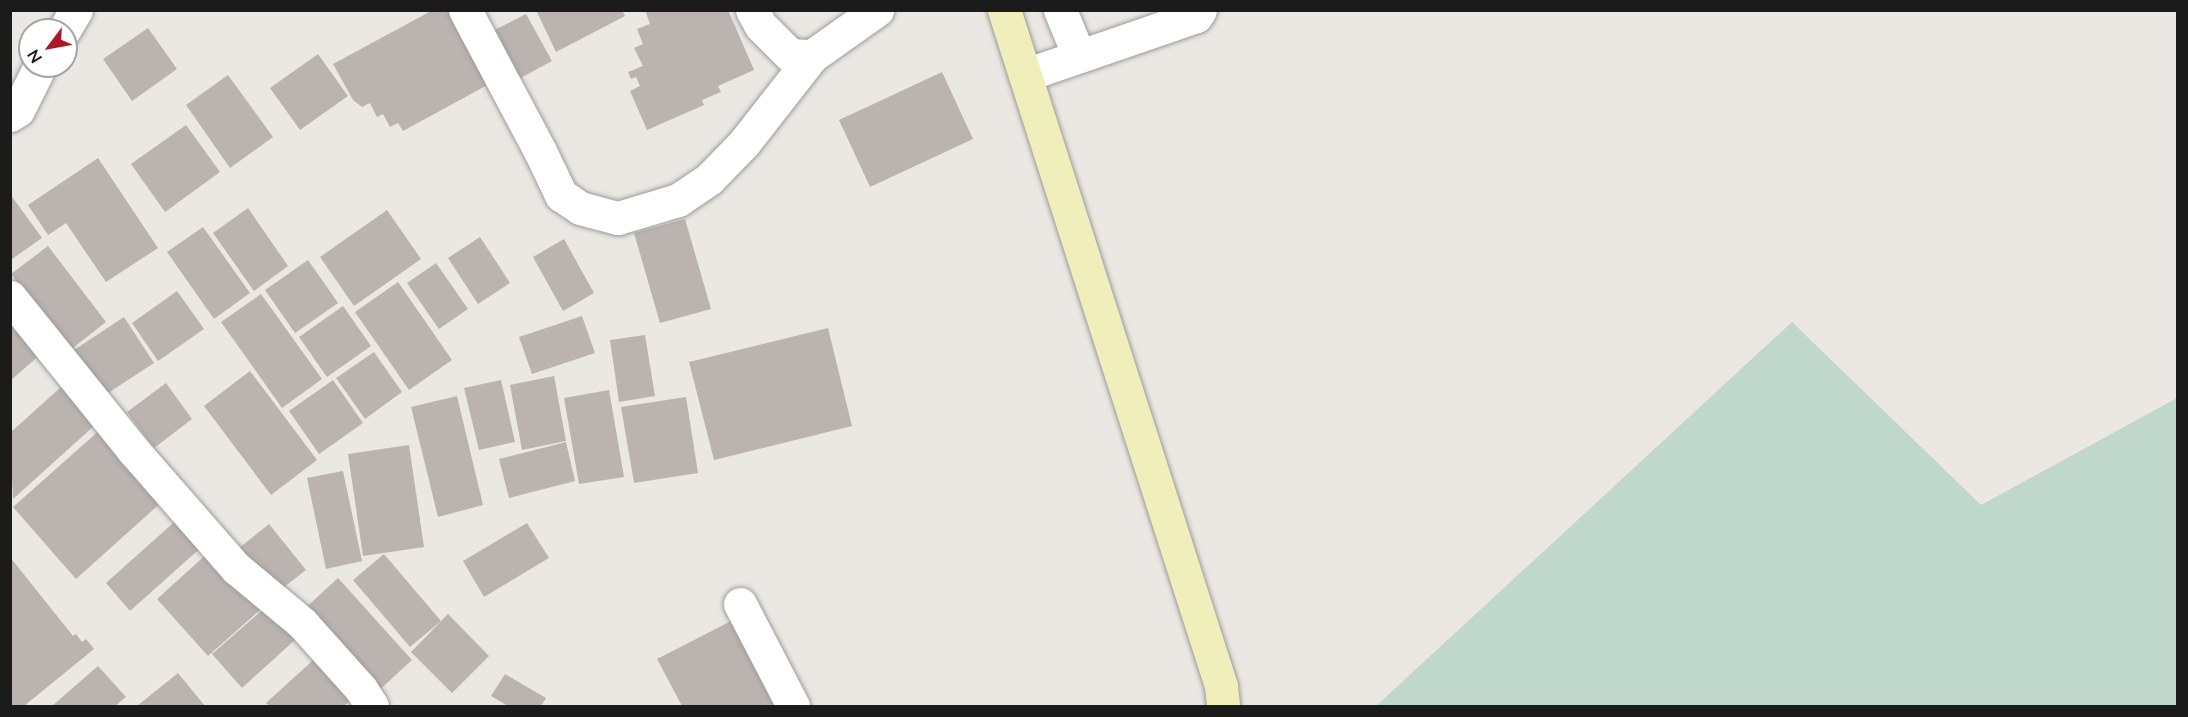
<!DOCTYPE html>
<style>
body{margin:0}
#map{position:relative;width:2188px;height:717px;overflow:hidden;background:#ebe7e2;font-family:Lato,sans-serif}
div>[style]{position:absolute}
.wetland>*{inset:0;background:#c0d7cb}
.building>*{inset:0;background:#bbb3af}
.roads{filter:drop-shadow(0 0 2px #9c9c9c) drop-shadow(0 0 2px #9c9c9c)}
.street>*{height:33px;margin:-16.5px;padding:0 16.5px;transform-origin:16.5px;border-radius:16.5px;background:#fff}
.secondary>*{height:33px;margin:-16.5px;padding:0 16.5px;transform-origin:16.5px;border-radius:16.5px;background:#f0eeba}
span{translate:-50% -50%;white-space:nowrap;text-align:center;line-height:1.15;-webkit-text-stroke:4.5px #fff;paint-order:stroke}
.frame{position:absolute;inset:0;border:12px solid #1b1b1b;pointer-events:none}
.north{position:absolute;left:18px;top:18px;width:60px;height:60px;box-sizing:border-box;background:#fff;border:2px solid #a4a4a4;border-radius:50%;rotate:238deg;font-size:16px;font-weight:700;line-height:24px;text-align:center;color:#1b1b1b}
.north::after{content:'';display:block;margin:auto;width:21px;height:27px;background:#ae1825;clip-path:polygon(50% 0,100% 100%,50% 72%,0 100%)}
</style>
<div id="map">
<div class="wetland">
<div style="clip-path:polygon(1792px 322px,1981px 505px,2177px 398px,2177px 706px,1376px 706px)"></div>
</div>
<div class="building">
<div style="clip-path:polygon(433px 10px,452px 10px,491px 83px,403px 131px,398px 123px,390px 127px,383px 114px,377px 117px,370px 103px,362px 107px,353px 100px,333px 64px)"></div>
<div style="clip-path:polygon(536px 10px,622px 10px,625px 16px,556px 52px)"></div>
<div style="clip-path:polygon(645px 10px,728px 10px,754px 70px,718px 86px,721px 92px,702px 100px,704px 105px,647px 130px,630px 91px,640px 86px,636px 77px,631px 79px,628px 72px,643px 66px,634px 48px,643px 44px,637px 29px,650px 24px)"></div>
<div style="clip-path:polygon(526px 14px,552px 61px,515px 81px,489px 33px)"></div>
<div style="clip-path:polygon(148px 28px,177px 69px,132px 101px,103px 59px)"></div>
<div style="clip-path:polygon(318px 54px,348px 96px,300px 130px,270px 88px)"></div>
<div style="clip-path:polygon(942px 72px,973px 139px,870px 187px,839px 120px)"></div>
<div style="clip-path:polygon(228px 75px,273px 137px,230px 168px,186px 105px)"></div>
<div style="clip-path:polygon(186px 125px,220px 172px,165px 212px,131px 164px)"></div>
<div style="clip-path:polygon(98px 158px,158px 248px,106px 282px,66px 223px,48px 235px,28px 205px)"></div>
<div style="clip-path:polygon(10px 194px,42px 238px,12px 259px,10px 256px)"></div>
<div style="clip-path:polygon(248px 208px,288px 266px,254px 291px,213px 233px)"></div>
<div style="clip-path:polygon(387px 210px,421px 259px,354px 306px,320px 257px)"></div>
<div style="clip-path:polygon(685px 219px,711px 309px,660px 323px,634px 233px)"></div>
<div style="clip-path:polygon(203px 227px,250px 293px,214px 319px,167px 252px)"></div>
<div style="clip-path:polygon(480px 237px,510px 283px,478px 304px,448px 258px)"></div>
<div style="clip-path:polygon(564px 239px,594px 293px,563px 311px,533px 257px)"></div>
<div style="clip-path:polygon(48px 246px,106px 322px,69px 351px,11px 274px)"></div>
<div style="clip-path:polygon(308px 260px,338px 303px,295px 333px,265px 290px)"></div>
<div style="clip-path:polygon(436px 263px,468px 309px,439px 329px,407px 283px)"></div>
<div style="clip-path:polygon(398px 282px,452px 360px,409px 390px,355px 312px)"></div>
<div style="clip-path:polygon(177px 291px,204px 329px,158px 361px,132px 323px)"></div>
<div style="clip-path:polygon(261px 294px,322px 379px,282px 408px,221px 322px)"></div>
<div style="clip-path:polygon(343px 306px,371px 346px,327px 377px,299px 337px)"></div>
<div style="clip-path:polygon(582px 316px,595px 353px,532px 374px,519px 337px)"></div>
<div style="clip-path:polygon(124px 317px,154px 363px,105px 395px,74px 350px)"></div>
<div style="clip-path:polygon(10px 318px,42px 353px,10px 381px)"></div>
<div style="clip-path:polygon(828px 328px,852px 426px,714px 460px,689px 362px)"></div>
<div style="clip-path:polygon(645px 335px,655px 396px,619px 402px,610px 340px)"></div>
<div style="clip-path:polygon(374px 352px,402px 392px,365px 419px,336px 378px)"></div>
<div style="clip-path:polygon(250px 371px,317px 460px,271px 495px,204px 406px)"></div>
<div style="clip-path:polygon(554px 376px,566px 441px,522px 450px,510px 385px)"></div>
<div style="clip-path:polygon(333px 380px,363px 423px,319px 454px,289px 411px)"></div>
<div style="clip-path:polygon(501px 380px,515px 442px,479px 450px,464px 388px)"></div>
<div style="clip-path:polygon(166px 383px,192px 419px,154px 448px,127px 412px)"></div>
<div style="clip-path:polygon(61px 387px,95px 425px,13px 499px,10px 433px)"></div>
<div style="clip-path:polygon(609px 390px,624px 477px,579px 484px,564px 398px)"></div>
<div style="clip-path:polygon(457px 396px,483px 505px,438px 517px,411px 407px)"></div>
<div style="clip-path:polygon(686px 397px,698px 473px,634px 483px,621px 407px)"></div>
<div style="clip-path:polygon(101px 429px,164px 500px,76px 579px,13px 507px)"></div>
<div style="clip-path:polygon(566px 442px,575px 481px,509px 498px,499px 459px)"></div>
<div style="clip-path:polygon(409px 445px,424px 547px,363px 556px,348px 454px)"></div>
<div style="clip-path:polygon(343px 471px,362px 561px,326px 569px,307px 478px)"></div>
<div style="clip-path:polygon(181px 516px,205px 544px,130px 611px,106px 583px)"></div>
<div style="clip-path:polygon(527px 523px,549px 558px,484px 597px,463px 561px)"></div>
<div style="clip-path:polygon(269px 524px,306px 570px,275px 594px,239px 548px)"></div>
<div style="clip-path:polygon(209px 552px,261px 609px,208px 656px,157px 599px)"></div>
<div style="clip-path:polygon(384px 554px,441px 621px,410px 647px,353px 580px)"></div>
<div style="clip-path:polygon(10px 557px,73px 636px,76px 634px,82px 642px,86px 639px,94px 649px,24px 706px,10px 706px)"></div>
<div style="clip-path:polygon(338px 578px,412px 660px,375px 694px,301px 612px)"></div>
<div style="clip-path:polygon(267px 606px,296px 639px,242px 688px,212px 654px)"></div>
<div style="clip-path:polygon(448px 614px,489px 656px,452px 693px,411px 652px)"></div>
<div style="clip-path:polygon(739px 617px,779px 706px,682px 706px,657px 659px)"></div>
<div style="clip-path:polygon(321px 653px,358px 694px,344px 706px,269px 706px,266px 703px)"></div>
<div style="clip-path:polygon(98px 666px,126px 697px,115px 706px,52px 706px)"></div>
<div style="clip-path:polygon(178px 673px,205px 706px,137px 706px)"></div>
<div style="clip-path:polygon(505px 674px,546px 698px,541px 706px,508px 706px,491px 696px)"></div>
</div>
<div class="roads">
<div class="street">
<div style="left:465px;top:10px;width:160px;rotate:62deg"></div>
<div style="left:540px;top:151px;width:49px;rotate:64.5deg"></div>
<div style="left:561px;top:195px;width:23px;rotate:34deg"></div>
<div style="left:580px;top:208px;width:39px;rotate:15deg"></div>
<div style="left:618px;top:218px;width:63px;rotate:-16.7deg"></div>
<div style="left:678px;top:200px;width:37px;rotate:-34deg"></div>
<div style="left:709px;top:179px;width:50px;rotate:-45.8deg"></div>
<div style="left:744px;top:143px;width:110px;rotate:-52deg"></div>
<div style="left:812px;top:56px;width:80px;rotate:-35.3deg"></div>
<div style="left:752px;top:10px;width:18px;rotate:61deg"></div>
<div style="left:761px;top:26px;width:41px;rotate:45deg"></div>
<div style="left:790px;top:55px;width:22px;rotate:3deg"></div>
<div style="left:1060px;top:10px;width:50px;rotate:67.6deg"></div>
<div style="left:64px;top:30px;width:23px;rotate:-59deg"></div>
<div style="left:1025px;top:75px;width:181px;rotate:-19deg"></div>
<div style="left:1196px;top:16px;width:7px;rotate:-56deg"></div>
<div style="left:10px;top:115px;width:9px;rotate:-32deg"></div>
<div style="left:18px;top:110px;width:49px;rotate:-63.4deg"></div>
<div style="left:10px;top:297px;width:196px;rotate:51.2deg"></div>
<div style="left:133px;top:450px;width:157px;rotate:48.9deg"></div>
<div style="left:236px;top:568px;width:86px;rotate:39.8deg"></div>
<div style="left:302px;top:623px;width:89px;rotate:48.2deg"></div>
<div style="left:361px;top:689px;width:20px;rotate:57deg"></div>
<div style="left:740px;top:604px;width:115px;rotate:62.5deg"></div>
</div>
<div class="secondary">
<div style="left:1004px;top:10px;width:710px;rotate:72.2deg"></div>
<div style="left:1221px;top:686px;width:20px;rotate:84deg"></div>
</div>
</div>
<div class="frame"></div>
<div class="north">N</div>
</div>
